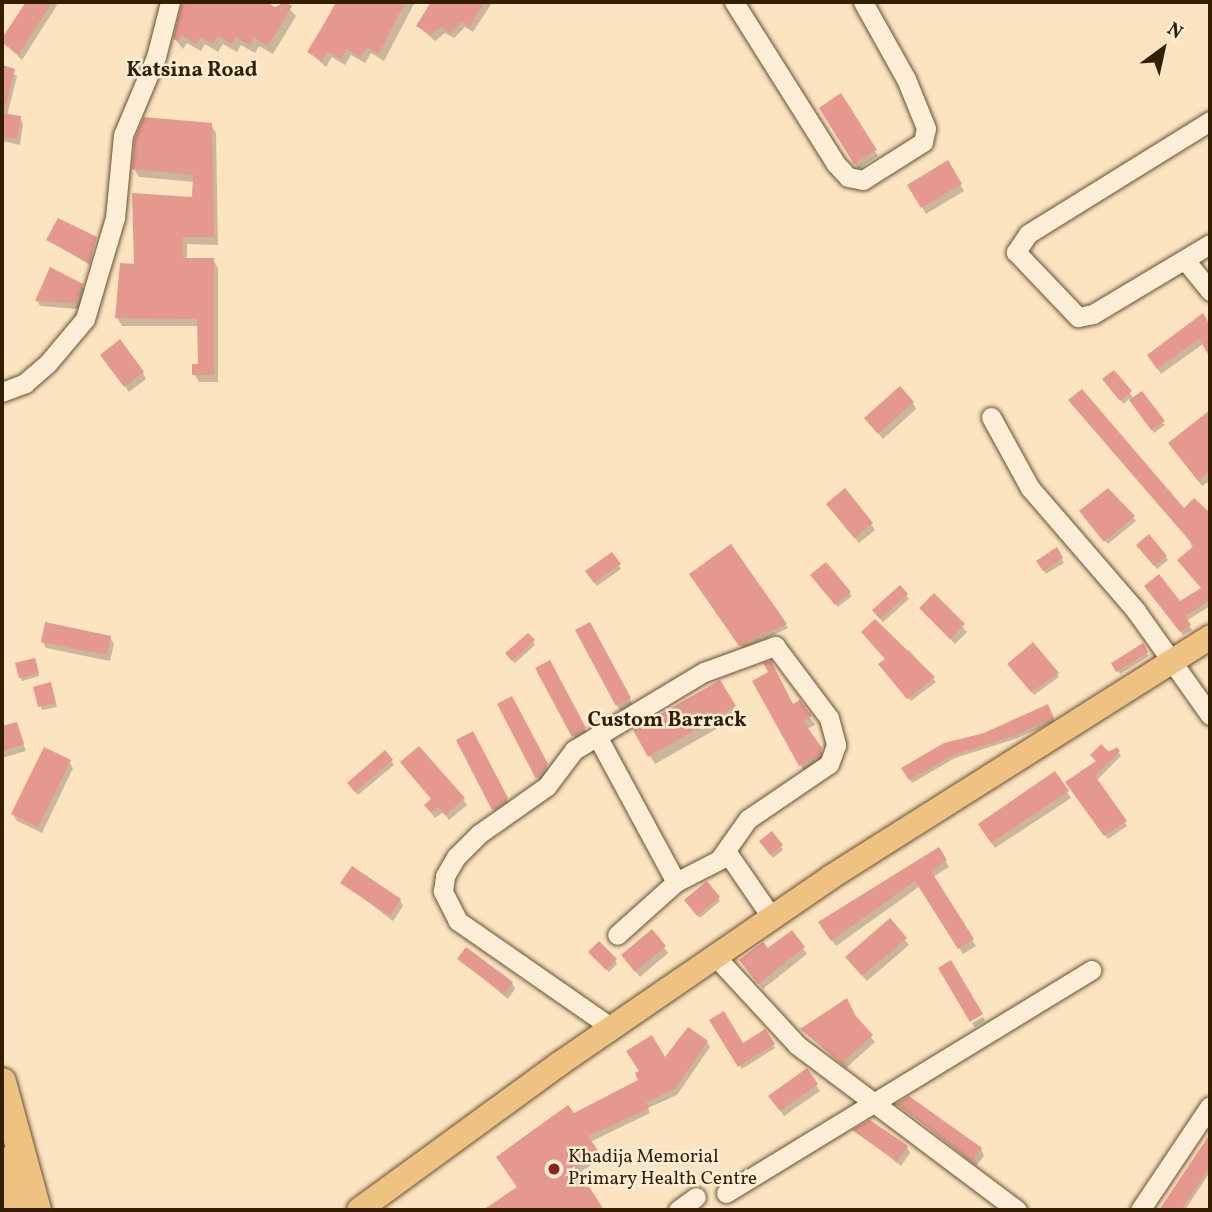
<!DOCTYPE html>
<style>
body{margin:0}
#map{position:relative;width:1212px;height:1212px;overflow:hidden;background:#fde4c1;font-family:Vollkorn,serif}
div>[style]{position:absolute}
.shadow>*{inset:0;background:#0003}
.building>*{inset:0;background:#e5988e}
.roads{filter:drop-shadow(0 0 2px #665030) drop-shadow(0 0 2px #665030)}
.minor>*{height:19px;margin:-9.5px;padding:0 9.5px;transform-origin:9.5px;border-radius:9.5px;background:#feedd7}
.major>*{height:24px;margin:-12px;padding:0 12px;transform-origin:12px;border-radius:12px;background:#eec280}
.highway>*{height:28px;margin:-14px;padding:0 14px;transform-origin:14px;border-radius:14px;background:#eec280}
.dots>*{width:19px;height:19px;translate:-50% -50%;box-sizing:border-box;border:4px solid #feedd7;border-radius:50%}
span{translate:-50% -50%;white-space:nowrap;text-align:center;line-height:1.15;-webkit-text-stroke:5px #feedd7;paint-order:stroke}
.poi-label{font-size:19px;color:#331e00}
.left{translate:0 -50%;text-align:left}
.neighbourhood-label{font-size:21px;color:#331e00;font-weight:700}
.frame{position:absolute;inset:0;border:4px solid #331e00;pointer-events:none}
.north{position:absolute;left:1128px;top:14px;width:70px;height:70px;-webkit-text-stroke:5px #feedd7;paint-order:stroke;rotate:33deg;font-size:19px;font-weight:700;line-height:28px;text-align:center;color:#331e00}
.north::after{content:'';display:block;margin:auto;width:24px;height:32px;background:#331e00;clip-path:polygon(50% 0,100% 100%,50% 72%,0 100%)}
</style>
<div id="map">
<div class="shadow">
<div style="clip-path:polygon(28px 2px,59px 2px,22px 60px,2px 41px)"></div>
<div style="clip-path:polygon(186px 2px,214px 2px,222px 7px,225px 2px,243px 2px,258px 7px,263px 2px,275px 9px,283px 2px,296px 16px,273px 54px,259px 46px,255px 53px,241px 45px,237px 52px,223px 44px,218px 52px,205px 44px,201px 51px,187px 43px,183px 49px,175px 39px)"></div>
<div style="clip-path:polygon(336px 2px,415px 2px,384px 61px,371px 53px,365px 63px,351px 55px,345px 65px,332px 57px,326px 67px,309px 52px)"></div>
<div style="clip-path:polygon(433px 2px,490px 2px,491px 4px,473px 32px,465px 27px,454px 38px,445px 33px,435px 41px,418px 26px)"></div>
<div style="clip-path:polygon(2px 67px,17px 76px,7px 116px,20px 118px,23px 124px,20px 145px,2px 141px)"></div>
<div style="clip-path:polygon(840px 96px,878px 156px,858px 169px,821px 108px)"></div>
<div style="clip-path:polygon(211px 125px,216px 133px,218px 245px,187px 244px,187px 260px,213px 260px,218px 268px,218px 382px,199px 382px,194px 374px,199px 366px,199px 326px,122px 326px,117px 318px,136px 265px,193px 199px,195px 182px,139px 177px,134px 169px)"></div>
<div style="clip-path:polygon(948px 163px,964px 191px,926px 214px,910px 186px)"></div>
<div style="clip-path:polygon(95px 238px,90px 265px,48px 240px)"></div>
<div style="clip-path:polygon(81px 285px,85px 291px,79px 309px,40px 306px,37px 300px)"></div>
<div style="clip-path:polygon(1202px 316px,1210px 328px,1210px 355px,1203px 344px,1161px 374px,1153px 361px)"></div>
<div style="clip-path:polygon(105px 361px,143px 373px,146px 379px,129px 392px)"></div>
<div style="clip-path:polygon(1114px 372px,1134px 399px,1165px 425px,1154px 433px,1130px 398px,1124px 404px,1107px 383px)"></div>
<div style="clip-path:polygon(913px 403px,916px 409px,883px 439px,866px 418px)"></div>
<div style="clip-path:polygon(1210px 415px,1210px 481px,1202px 486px,1171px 443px)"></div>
<div style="clip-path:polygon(1107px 491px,1136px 521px,1108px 544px,1083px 515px)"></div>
<div style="clip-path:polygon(1194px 500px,1210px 516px,1210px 606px,1186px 621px,1192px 630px,1183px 635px,1148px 590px,1179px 603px,1202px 589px,1183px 511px)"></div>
<div style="clip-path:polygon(832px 510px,871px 524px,875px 530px,859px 543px)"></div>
<div style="clip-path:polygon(731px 546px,788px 628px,743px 649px,694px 579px)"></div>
<div style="clip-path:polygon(1140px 549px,1166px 557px,1168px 560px,1157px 569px)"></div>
<div style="clip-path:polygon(1056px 550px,1064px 563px,1046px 574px,1038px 561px)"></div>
<div style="clip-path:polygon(612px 554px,621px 569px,597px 586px,587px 571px)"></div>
<div style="clip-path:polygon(815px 579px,849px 593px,852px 596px,838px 607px)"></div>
<div style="clip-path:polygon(900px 588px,909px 599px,883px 622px,876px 614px)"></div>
<div style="clip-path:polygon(934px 595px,967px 632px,955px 644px,925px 614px)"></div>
<div style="clip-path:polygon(590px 625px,633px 705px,621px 712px,578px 631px)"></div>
<div style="clip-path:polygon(110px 637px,114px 644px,110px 661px,46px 648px,42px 641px)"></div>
<div style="clip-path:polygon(533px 641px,535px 645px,515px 663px,509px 657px)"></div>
<div style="clip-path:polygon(1143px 646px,1149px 656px,1120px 674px,1113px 664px)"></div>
<div style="clip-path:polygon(909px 650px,936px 682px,911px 701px,883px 668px)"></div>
<div style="clip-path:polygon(549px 662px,588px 735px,577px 742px,537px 668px)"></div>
<div style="clip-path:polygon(36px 663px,39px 676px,22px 681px,20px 677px)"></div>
<div style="clip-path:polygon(1011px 668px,1057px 674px,1059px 677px,1034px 695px)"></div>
<div style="clip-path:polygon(770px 673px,793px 706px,800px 702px,815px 725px,807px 729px,825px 757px,805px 773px,754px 682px)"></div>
<div style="clip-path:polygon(719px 682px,739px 716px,655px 764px,635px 731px)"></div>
<div style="clip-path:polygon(50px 684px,57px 707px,42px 710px,35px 688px)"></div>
<div style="clip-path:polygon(511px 699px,550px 772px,541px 783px,499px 705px)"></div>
<div style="clip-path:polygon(1048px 706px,1055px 722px,1015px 739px,955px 758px,912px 783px,904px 769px)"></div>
<div style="clip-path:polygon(16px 724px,26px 751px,2px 758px,2px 728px)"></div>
<div style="clip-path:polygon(473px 734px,510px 805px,497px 815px,458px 741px)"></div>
<div style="clip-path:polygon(1116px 749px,1121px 756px,1096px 781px,1127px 826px,1108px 839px,1069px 786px,1097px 762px,1092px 755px)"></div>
<div style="clip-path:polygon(385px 753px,394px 765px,358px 795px,351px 787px)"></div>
<div style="clip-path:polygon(69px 762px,73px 768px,42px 833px,17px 821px,13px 814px)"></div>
<div style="clip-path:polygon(402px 763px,463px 799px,467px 805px,449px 820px,443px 812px,435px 818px,426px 806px,432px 800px)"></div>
<div style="clip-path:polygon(1067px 792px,1071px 798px,995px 848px,983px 830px)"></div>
<div style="clip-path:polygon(764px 845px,781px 846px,783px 850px,773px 858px)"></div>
<div style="clip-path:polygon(938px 850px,949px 867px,933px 877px,976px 946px,963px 954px,920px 886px,836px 946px,824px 929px)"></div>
<div style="clip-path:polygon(343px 883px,400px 900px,403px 906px,393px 921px)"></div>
<div style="clip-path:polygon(718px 898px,720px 901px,700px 918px,688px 904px)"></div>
<div style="clip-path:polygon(890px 921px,909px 945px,867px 981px,851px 963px)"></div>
<div style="clip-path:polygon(652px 932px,668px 953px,640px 977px,627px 961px)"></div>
<div style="clip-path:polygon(791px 932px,807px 954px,763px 989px,745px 966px)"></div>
<div style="clip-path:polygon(592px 956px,615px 960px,617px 964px,609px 972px)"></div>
<div style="clip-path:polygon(459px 959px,512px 983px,515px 989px,508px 999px)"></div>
<div style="clip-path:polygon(983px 1017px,985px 1021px,975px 1027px,972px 1023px)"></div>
<div style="clip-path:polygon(855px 1018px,875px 1042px,846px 1068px,802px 1030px)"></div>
<div style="clip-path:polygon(712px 1020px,742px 1045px,765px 1031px,775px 1048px,742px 1069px)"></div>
<div style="clip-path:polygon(707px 1042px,710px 1047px,677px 1095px,648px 1108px,650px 1113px,590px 1142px,601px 1158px,578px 1174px,603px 1210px,497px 1210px,494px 1205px,519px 1187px,574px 1116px,641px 1081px,665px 1060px)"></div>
<div style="clip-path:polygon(816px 1085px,820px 1091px,784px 1116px,774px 1102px)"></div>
<div style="clip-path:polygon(898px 1104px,981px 1149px,984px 1156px,976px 1166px)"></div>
<div style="clip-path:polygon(855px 1131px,907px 1147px,910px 1153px,901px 1166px)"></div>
<div style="clip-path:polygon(1210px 1141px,1210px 1172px,1185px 1210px,1163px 1210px)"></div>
</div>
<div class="building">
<div style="clip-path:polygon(26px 2px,52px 2px,19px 54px,2px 43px,2px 38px)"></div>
<div style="clip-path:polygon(182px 2px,266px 2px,275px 7px,286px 2px,292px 6px,268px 46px,254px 38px,249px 45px,236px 37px,232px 44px,218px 36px,213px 44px,200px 37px,196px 44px,182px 35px,178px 41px,173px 39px)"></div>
<div style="clip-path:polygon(337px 2px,405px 2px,379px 54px,367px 47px,360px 57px,347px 49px,341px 59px,328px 51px,322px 61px,307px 52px)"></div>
<div style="clip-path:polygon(431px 2px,485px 2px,469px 27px,461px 22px,450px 33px,441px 27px,431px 35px,416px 26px)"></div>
<div style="clip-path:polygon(2px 65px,15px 69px,6px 105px,2px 105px)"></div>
<div style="clip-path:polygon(841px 93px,877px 150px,854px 164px,819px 108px)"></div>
<div style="clip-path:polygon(2px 113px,21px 116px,17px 139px,2px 137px)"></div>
<div style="clip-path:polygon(144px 117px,212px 123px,214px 237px,183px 237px,183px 258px,214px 258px,214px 375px,192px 375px,192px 364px,198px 364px,197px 319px,115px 318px,120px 263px,134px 264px,132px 193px,192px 197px,193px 175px,132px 169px,135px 138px)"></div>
<div style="clip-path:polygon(948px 160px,962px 184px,921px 208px,907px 185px)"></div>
<div style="clip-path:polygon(58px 218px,97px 237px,89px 263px,46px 240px)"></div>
<div style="clip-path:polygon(50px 267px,83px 284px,76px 303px,35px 301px)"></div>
<div style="clip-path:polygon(1203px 313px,1210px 325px,1210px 357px,1199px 339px,1157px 369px,1147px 355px)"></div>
<div style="clip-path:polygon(120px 339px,144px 372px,124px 387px,100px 355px)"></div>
<div style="clip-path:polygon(1114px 370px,1132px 391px,1120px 401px,1102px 379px)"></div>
<div style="clip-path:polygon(900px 386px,914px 402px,878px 434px,864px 418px)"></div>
<div style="clip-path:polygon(1082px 389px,1184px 508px,1194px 498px,1210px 513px,1210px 600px,1185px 616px,1191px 625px,1180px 632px,1144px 586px,1159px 574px,1180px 601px,1201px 588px,1177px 560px,1194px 546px,1068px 400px)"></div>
<div style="clip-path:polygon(1142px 391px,1165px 421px,1151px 430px,1129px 400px)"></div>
<div style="clip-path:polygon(1210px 410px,1210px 471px,1198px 481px,1168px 443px)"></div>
<div style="clip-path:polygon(845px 488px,873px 523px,854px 538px,826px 504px)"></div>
<div style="clip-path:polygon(1108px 488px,1135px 516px,1104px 542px,1079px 511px)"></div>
<div style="clip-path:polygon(1149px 534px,1167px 556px,1154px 566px,1136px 545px)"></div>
<div style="clip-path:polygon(731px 544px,787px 624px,739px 646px,689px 574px)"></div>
<div style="clip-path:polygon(1057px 547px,1063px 558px,1043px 571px,1036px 561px)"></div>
<div style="clip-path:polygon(612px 552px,621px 564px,594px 583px,585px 571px)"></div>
<div style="clip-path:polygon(826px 562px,851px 592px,835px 605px,810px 575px)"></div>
<div style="clip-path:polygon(900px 585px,908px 594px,880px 619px,872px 610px)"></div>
<div style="clip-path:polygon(934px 593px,965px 624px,950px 639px,919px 608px)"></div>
<div style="clip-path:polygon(875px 619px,935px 677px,907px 699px,878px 664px,885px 659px,861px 632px)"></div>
<div style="clip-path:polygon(45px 622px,111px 636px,107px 655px,41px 642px)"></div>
<div style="clip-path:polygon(590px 622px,631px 698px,616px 706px,575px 630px)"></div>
<div style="clip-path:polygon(528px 633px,535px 640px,512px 661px,505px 653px)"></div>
<div style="clip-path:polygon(1033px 642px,1059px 673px,1031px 692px,1007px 664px)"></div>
<div style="clip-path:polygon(1143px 643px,1148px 652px,1116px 672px,1111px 663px)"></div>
<div style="clip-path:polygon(35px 658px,39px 673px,19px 678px,15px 663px)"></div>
<div style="clip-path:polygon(550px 660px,586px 728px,572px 737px,535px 668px)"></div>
<div style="clip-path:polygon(771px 661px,793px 704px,800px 700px,812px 716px,803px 721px,822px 748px,819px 755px,799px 766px,752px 681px,768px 672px,763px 663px)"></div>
<div style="clip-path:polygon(720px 680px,736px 706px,648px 757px,633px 730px)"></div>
<div style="clip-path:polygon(51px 682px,56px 703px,38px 707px,33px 687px)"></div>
<div style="clip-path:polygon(512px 696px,548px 764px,536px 779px,497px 704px)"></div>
<div style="clip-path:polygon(1048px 704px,1054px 718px,1013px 736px,953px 755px,909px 780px,901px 768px,944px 743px,984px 733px)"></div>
<div style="clip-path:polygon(17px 722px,24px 744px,2px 751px,2px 726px)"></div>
<div style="clip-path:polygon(473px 731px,508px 798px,492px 810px,456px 740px)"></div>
<div style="clip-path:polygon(1101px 744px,1109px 752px,1117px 747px,1120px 751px,1095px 776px,1127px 821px,1104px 836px,1065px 782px,1096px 761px,1090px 755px)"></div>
<div style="clip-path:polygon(419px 746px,465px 798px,445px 815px,438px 807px,431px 813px,424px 805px,431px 799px,400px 762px)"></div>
<div style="clip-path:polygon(44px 747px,71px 760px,38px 827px,11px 814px)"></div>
<div style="clip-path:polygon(385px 750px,393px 760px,355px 792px,347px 783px)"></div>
<div style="clip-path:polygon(1055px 771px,1069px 791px,991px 843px,978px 824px)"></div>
<div style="clip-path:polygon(772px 831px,783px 845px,770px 855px,759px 841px)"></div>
<div style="clip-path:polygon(939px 847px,947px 860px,931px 871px,974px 939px,958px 949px,915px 881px,831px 941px,818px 922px)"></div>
<div style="clip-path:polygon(352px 866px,401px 899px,390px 916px,340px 883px)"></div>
<div style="clip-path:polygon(707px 881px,720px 897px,697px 916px,684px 900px)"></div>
<div style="clip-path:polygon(890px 918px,907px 938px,862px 976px,845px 957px)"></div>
<div style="clip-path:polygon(652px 929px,666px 946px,635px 972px,621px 955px)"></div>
<div style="clip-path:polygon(792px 930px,805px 947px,758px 984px,739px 960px,763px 942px,768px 948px)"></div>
<div style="clip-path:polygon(599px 941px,617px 959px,606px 970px,588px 952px)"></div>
<div style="clip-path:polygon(466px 947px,513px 982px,504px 994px,457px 959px)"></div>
<div style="clip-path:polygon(951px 960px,983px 1014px,970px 1022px,938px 968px)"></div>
<div style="clip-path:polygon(847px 998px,855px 1015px,873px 1035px,842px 1063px,800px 1029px)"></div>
<div style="clip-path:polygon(724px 1011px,743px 1043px,765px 1029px,775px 1044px,738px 1067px,709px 1020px)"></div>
<div style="clip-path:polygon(688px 1027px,708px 1041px,675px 1089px,646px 1102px,649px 1108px,588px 1136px,599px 1152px,577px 1168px,604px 1210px,483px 1210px,517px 1187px,496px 1157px,568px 1105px,574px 1113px,638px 1080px,635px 1073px,639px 1071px,626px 1051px,652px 1035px,665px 1057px)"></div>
<div style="clip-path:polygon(807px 1068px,818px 1084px,780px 1111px,768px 1096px)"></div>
<div style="clip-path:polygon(909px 1096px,982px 1148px,973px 1161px,896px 1104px)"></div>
<div style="clip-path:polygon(870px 1120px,908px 1146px,897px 1161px,852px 1130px)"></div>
<div style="clip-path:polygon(1210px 1134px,1210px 1167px,1181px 1210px,1159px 1210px)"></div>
</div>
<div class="roads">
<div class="minor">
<div style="left:734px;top:2px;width:191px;rotate:57.8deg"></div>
<div style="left:836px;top:164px;width:18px;rotate:47deg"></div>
<div style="left:848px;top:177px;width:15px;rotate:11deg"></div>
<div style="left:863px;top:180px;width:71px;rotate:-32.3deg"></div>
<div style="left:923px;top:142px;width:14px;rotate:-78deg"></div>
<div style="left:926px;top:128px;width:53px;rotate:-112.2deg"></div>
<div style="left:906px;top:79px;width:88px;rotate:-119.2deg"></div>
<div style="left:1210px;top:121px;width:214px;rotate:148.2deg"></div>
<div style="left:1028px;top:234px;width:22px;rotate:124deg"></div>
<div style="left:1016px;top:252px;width:90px;rotate:46.4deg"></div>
<div style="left:1078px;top:317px;width:15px;rotate:-11deg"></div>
<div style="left:1093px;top:314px;width:136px;rotate:-30.9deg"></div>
<div style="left:1185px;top:260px;width:40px;rotate:51deg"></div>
<div style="left:2px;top:392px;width:25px;rotate:-21deg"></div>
<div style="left:25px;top:383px;width:30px;rotate:-41deg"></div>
<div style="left:48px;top:363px;width:57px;rotate:-49.9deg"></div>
<div style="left:85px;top:319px;width:105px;rotate:-73.5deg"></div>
<div style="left:115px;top:218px;width:83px;rotate:-84.5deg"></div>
<div style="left:123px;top:135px;width:85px;rotate:-67.1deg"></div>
<div style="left:156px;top:57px;width:57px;rotate:-75.7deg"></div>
<div style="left:991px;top:417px;width:81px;rotate:61.2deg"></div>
<div style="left:1030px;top:488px;width:162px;rotate:49.2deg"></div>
<div style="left:1136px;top:611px;width:128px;rotate:54.6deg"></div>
<div style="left:597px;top:736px;width:166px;rotate:61.6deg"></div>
<div style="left:726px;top:851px;width:81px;rotate:55.5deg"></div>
<div style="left:715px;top:956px;width:121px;rotate:47.3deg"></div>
<div style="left:797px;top:1045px;width:275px;rotate:36.9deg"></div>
<div style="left:612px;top:1028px;width:188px;rotate:-145.2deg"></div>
<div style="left:458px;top:921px;width:34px;rotate:-117deg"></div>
<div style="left:443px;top:891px;width:15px;rotate:-82deg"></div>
<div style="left:445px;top:876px;width:22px;rotate:-60deg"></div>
<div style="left:456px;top:857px;width:33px;rotate:-45deg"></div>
<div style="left:479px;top:834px;width:83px;rotate:-35.2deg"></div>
<div style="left:547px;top:786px;width:45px;rotate:-53.1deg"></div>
<div style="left:574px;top:750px;width:152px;rotate:-31deg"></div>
<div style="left:704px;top:672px;width:76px;rotate:-20.1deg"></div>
<div style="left:775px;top:646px;width:90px;rotate:53.1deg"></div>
<div style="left:829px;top:718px;width:28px;rotate:75deg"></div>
<div style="left:836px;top:745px;width:20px;rotate:110deg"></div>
<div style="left:829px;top:764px;width:98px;rotate:145.8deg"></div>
<div style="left:748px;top:819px;width:50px;rotate:125.3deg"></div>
<div style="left:719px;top:860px;width:48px;rotate:152.9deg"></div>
<div style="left:676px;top:882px;width:79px;rotate:138.1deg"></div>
<div style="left:726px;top:1193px;width:428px;rotate:-31.4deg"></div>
<div style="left:678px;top:1210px;width:22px;rotate:-36deg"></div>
<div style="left:1140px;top:1210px;width:125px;rotate:-56.1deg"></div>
</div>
<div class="major">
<div style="left:359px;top:1210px;width:248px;rotate:-36.1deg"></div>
<div style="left:559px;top:1064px;width:330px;rotate:-34.5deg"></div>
<div style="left:831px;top:877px;width:449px;rotate:-32.3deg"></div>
</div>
<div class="highway">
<div style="left:2px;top:1082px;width:133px;rotate:74.7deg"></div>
<div style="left:2px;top:1161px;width:51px;rotate:74.1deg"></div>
</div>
</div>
<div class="dots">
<div style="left:554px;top:1169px;background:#8f2418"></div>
</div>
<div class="poi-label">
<span class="left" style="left:568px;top:1169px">Khadija Memorial<br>Primary Health Centre</span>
</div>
<div class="neighbourhood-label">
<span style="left:192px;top:71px">Katsina Road</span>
<span style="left:667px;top:721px">Custom Barrack</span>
</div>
<div class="frame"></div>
<div class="north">N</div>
</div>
